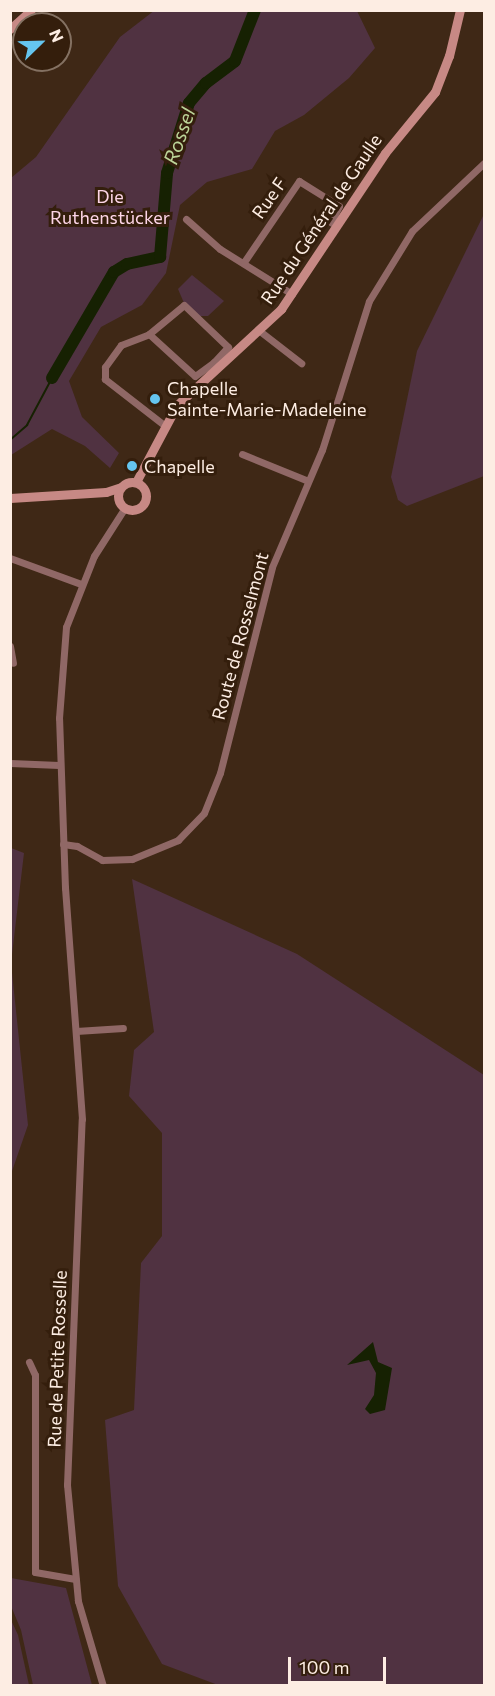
<!DOCTYPE html>
<meta charset="utf-8">
<style>
body{margin:0}
#map{position:relative;width:495px;height:1696px;overflow:hidden;background:#3f2816;font-family:Commissioner,sans-serif}
div>[style]{position:absolute}
.green>*{inset:0;background:#503241}
.water>*{inset:0;background:#162102}
.stream>*{height:2px;margin:-1px;padding:0 1px;transform-origin:1px;border-radius:1px;background:#162102}
.river>*{height:12px;margin:-6px;padding:0 6px;transform-origin:6px;border-radius:6px;background:#162102}
.minor>*{height:7px;margin:-3.5px;padding:0 3.5px;transform-origin:3.5px;border-radius:3.5px;background:#906866}
.secondary>*{height:9px;margin:-4.5px;padding:0 4.5px;transform-origin:4.5px;border-radius:4.5px;background:#c78985}
.secondary>.ring{margin:-4.5px;padding:0;box-sizing:content-box;background:none;border:9px solid #c78985;border-radius:50%}
.dots>*{width:16px;height:16px;translate:-50% -50%;box-sizing:border-box;border:3px solid #341e0c;border-radius:50%}
span{translate:-50% -50%;white-space:nowrap;text-align:center;line-height:1.15;-webkit-text-stroke:6px #341e0c;paint-order:stroke}
.park-label{font-size:18px;color:#fdd5e7}
.street-label{font-size:18px;color:#fdede3}
.poi-label{font-size:18px;color:#fdede3}
.left{translate:0 -50%;text-align:left}
.water-label{font-size:20px;color:#bcd498;font-style:italic}
.frame{position:absolute;inset:0;border:12px solid #fdede3;pointer-events:none}
.north{position:absolute;left:12px;top:12px;width:60px;height:60px;box-sizing:border-box;background:#341e0c;border:2px solid #847162;border-radius:50%;rotate:67deg;font-size:16px;font-weight:700;line-height:24px;text-align:center;color:#fdede3}
.north::after{content:'';display:block;margin:auto;width:21px;height:27px;background:#65c5ef;clip-path:polygon(50% 0,100% 100%,50% 72%,0 100%)}
.scale{position:absolute;left:288px;top:1657px;width:98px;height:27px;box-sizing:border-box;border:3px solid #fdede3;border-top:0;padding-left:8px;font-size:18px;line-height:21px;white-space:nowrap;color:#fdede3;-webkit-text-stroke:4px #341e0c;paint-order:stroke}
</style>
<div id="map">
<div class="green">
<div style="clip-path:polygon(155px 10px,357px 11px,375px 48px,349px 78px,304px 115px,275px 131px,252px 169px,207px 182px,180px 205px,166px 273px,142px 305px,101px 327px,69px 381px,82px 417px,119px 453px,110px 468px,85px 446px,52px 429px,11px 455px,11px 178px,36px 157px,120px 37px)"></div>
<div style="clip-path:polygon(484px 214px,484px 476px,407px 506px,398px 500px,391px 477px,417px 351px)"></div>
<div style="clip-path:polygon(192px 275px,224px 301px,208px 316px,199px 316px,184px 303px,178px 289px)"></div>
<div style="clip-path:polygon(11px 848px,24px 853px,11px 963px,28px 1125px,11px 1174px)"></div>
<div style="clip-path:polygon(132px 879px,297px 954px,484px 1075px,484px 1685px,218px 1685px,162px 1664px,118px 1586px,105px 1420px,134px 1410px,141px 1263px,162px 1236px,162px 1133px,129px 1096px,134px 1050px,154px 1032px)"></div>
<div style="clip-path:polygon(11px 1578px,66px 1588px,92px 1685px,33px 1685px,21px 1630px,11px 1606px)"></div>
<div style="clip-path:polygon(11px 1620px,18px 1635px,29px 1685px,11px 1685px)"></div>
</div>
<div class="water">
<div style="clip-path:polygon(373px 1342px,378px 1362px,392px 1368px,385px 1410px,370px 1414px,365px 1409px,374px 1395px,376px 1373px,369px 1360px,347px 1365px)"></div>
</div>
<div class="stream">
<div style="left:10px;top:440px;width:23px;rotate:-41deg"></div>
<div style="left:27px;top:425px;width:53px;rotate:-62deg"></div>
</div>
<div class="river">
<div style="left:52px;top:378px;width:123px;rotate:-59.7deg"></div>
<div style="left:114px;top:272px;width:15px;rotate:-32deg"></div>
<div style="left:127px;top:264px;width:34px;rotate:-12deg"></div>
<div style="left:160px;top:257px;width:84px;rotate:-85.2deg"></div>
<div style="left:167px;top:173px;width:73px;rotate:-72.6deg"></div>
<div style="left:189px;top:103px;width:26px;rotate:-50deg"></div>
<div style="left:206px;top:83px;width:36px;rotate:-37deg"></div>
<div style="left:235px;top:61px;width:55px;rotate:-68.6deg"></div>
</div>
<div class="minor">
<div style="left:186px;top:219px;width:45px;rotate:41.4deg"></div>
<div style="left:220px;top:249px;width:85px;rotate:32deg"></div>
<div style="left:244px;top:262px;width:98px;rotate:-55.8deg"></div>
<div style="left:299px;top:181px;width:47px;rotate:32deg"></div>
<div style="left:339px;top:206px;width:18px;rotate:117deg"></div>
<div style="left:331px;top:222px;width:7px;rotate:34deg"></div>
<div style="left:261px;top:332px;width:51px;rotate:37.8deg"></div>
<div style="left:149px;top:334px;width:45px;rotate:-39.6deg"></div>
<div style="left:184px;top:305px;width:61px;rotate:43.7deg"></div>
<div style="left:228px;top:347px;width:21px;rotate:133deg"></div>
<div style="left:214px;top:362px;width:4px;rotate:45deg"></div>
<div style="left:164px;top:425px;width:75px;rotate:-142.1deg"></div>
<div style="left:105px;top:379px;width:12px;rotate:-90deg"></div>
<div style="left:105px;top:367px;width:27px;rotate:-54deg"></div>
<div style="left:121px;top:345px;width:30px;rotate:-21deg"></div>
<div style="left:149px;top:334px;width:62px;rotate:42.4deg"></div>
<div style="left:195px;top:376px;width:24px;rotate:-36deg"></div>
<div style="left:242px;top:454px;width:71px;rotate:22.2deg"></div>
<div style="left:10px;top:558px;width:76px;rotate:20.1deg"></div>
<div style="left:10px;top:646px;width:17px;rotate:80deg"></div>
<div style="left:10px;top:763px;width:49px;rotate:2.3deg"></div>
<div style="left:63px;top:844px;width:14px;rotate:8deg"></div>
<div style="left:77px;top:846px;width:29px;rotate:29deg"></div>
<div style="left:102px;top:860px;width:30px;rotate:-2deg"></div>
<div style="left:132px;top:859px;width:50px;rotate:-22.4deg"></div>
<div style="left:178px;top:840px;width:37px;rotate:-46deg"></div>
<div style="left:204px;top:813px;width:43px;rotate:-68.2deg"></div>
<div style="left:220px;top:773px;width:212px;rotate:-75.8deg"></div>
<div style="left:272px;top:567px;width:127px;rotate:-66.9deg"></div>
<div style="left:322px;top:450px;width:156px;rotate:-72.5deg"></div>
<div style="left:369px;top:301px;width:82px;rotate:-58.4deg"></div>
<div style="left:412px;top:231px;width:99px;rotate:-43.4deg"></div>
<div style="left:76px;top:1031px;width:47px;rotate:-3.7deg"></div>
<div style="left:29px;top:1362px;width:14px;rotate:65deg"></div>
<div style="left:35px;top:1375px;width:197px;rotate:90deg"></div>
<div style="left:35px;top:1572px;width:41px;rotate:9.9deg"></div>
<div style="left:103px;top:1686px;width:89px;rotate:-106.4deg"></div>
<div style="left:78px;top:1601px;width:117px;rotate:-95.4deg"></div>
<div style="left:67px;top:1485px;width:366px;rotate:-87.7deg"></div>
<div style="left:82px;top:1119px;width:232px;rotate:-94.2deg"></div>
<div style="left:65px;top:888px;width:170px;rotate:-92deg"></div>
<div style="left:59px;top:718px;width:91px;rotate:-85.6deg"></div>
<div style="left:66px;top:627px;width:76px;rotate:-68.5deg"></div>
<div style="left:94px;top:556px;width:56px;rotate:-57.4deg"></div>
</div>
<div class="secondary">
<div style="left:10px;top:29px;width:28px;rotate:-42deg"></div>
<div class="ring" style="left:118px;top:482px;width:19px;height:19px"></div>
<div style="left:136px;top:482px;width:87px;rotate:-62deg"></div>
<div style="left:177px;top:405px;width:142px;rotate:-42.7deg"></div>
<div style="left:281px;top:309px;width:187px;rotate:-56.3deg"></div>
<div style="left:385px;top:153px;width:79px;rotate:-50.7deg"></div>
<div style="left:435px;top:92px;width:39px;rotate:-69deg"></div>
<div style="left:449px;top:56px;width:47px;rotate:-76.6deg"></div>
<div style="left:10px;top:498px;width:96px;rotate:-3.6deg"></div>
<div style="left:106px;top:492px;width:16px;rotate:-18deg"></div>
</div>
<div class="dots">
<div style="left:155px;top:399px;background:#65c5ef"></div>
<div style="left:132px;top:466px;background:#65c5ef"></div>
</div>
<div class="park-label">
<span style="left:110px;top:207px">Die<br>Ruthenstücker</span>
</div>
<div class="street-label">
<span style="left:269px;top:198px;rotate:-55deg">Rue F</span>
<span style="left:321px;top:219px;rotate:-56deg">Rue du Général de Gaulle</span>
<span style="left:240px;top:636px;rotate:-75deg">Route de Rosselmont</span>
<span style="left:57px;top:1359px;rotate:-88deg">Rue de Petite Rosselle</span>
</div>
<div class="poi-label">
<span class="left" style="left:167px;top:399px">Chapelle<br>Sainte-Marie-Madeleine</span>
<span class="left" style="left:144px;top:466px">Chapelle</span>
</div>
<div class="water-label">
<span style="left:179px;top:136px;rotate:-71deg">Rossel</span>
</div>
<div class="frame"></div>
<div class="north">N</div>
<div class="scale">100 m</div>
</div>
